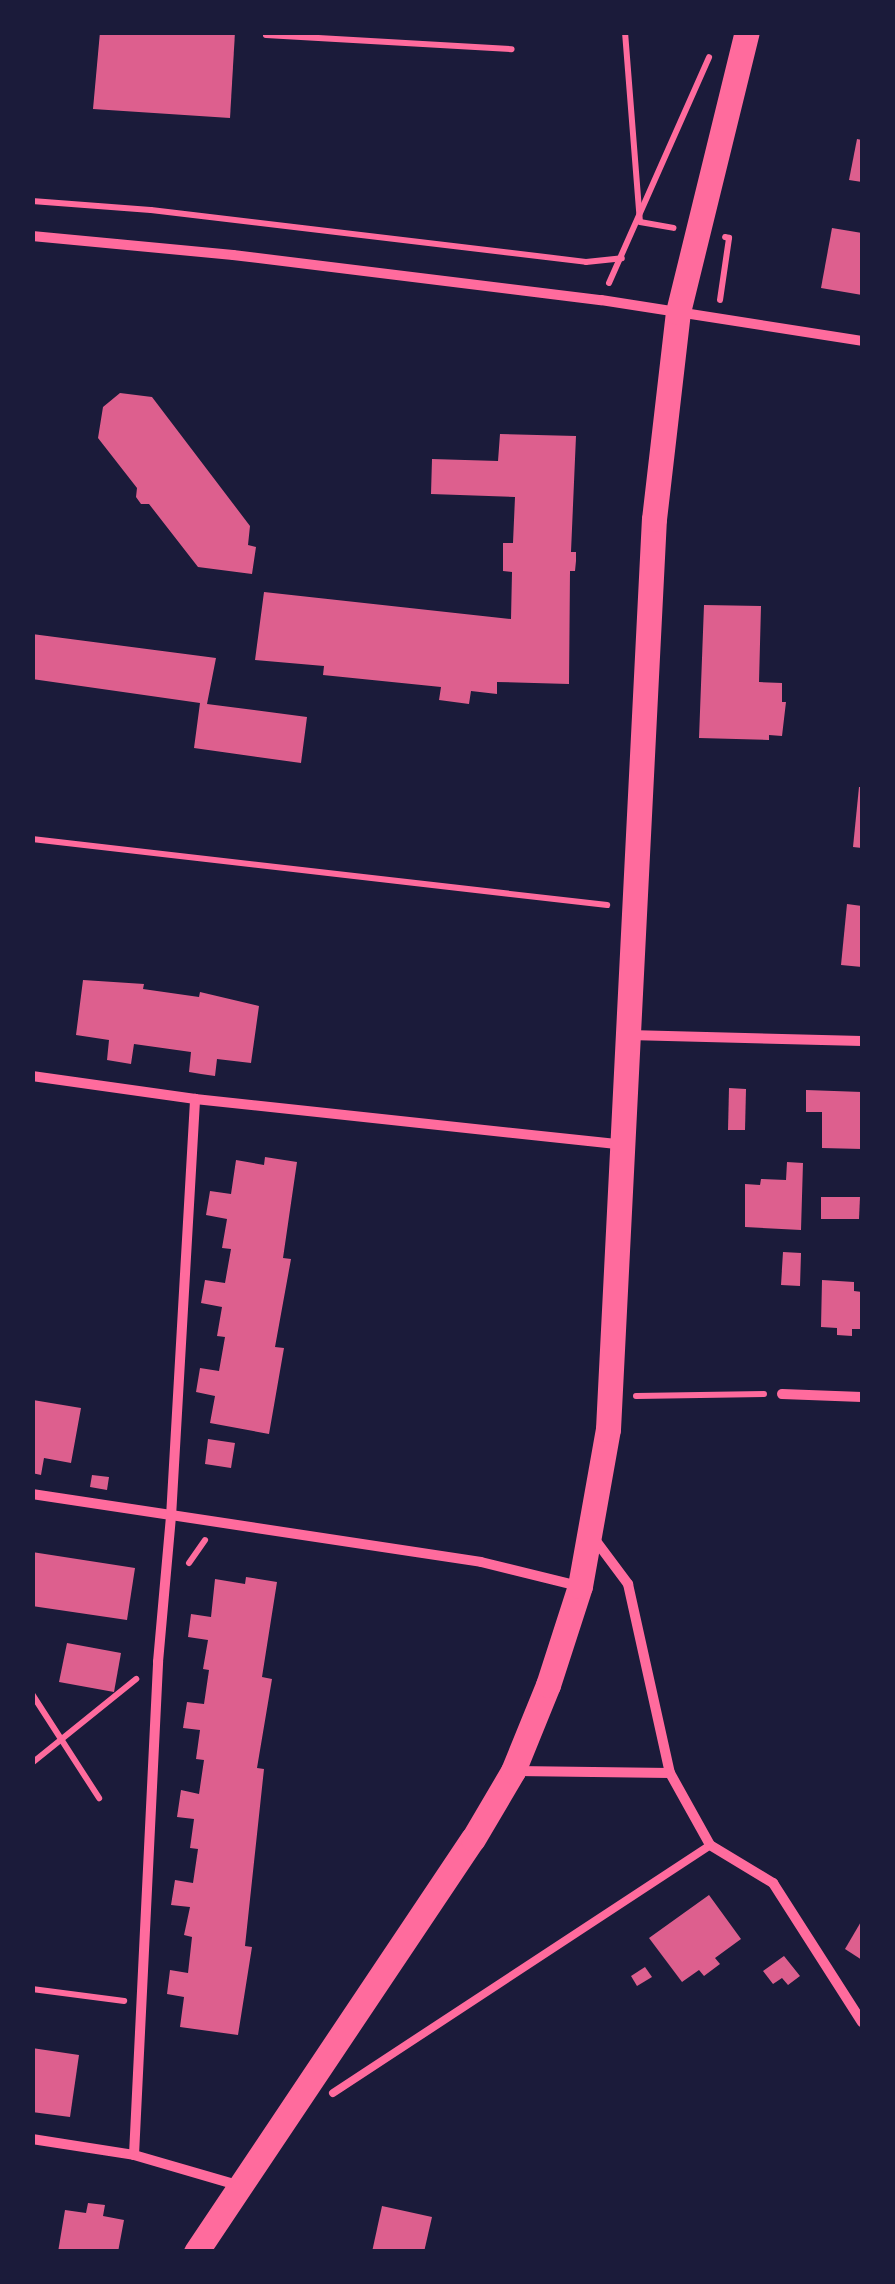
<!DOCTYPE html>
<style>
body{margin:0}
#map{position:relative;width:895px;height:2284px;overflow:hidden;background:#1b1b3a;font-family:Figtree,sans-serif}
div>[style]{position:absolute}
.building>*{inset:0;background:#dd5f8e}
.path>*{height:6px;margin:-3px;padding:0 3px;transform-origin:3px;border-radius:3px;background:#ff6b9d}
.service>*{height:8px;margin:-4px;padding:0 4px;transform-origin:4px;border-radius:4px;background:#ff6b9d}
.minor>*{height:10px;margin:-5px;padding:0 5px;transform-origin:5px;border-radius:5px;background:#ff6b9d}
.primary>*{height:25px;margin:-12.5px;padding:0 12.5px;transform-origin:12.5px;border-radius:12.5px;background:#ff6b9d}
span{translate:-50% -50%;white-space:nowrap;text-align:center;line-height:1.15;-webkit-text-stroke:10px #1b1b3a;paint-order:stroke}
.frame{position:absolute;inset:0;border:35px solid #1b1b3a;pointer-events:none}
</style>
<div id="map">
<div class="building">
<div style="clip-path:polygon(100px 32px,235px 32px,230px 118px,93px 109px)"></div>
<div style="clip-path:polygon(857px 139px,862px 140px,862px 182px,849px 180px)"></div>
<div style="clip-path:polygon(832px 228px,862px 233px,862px 295px,821px 288px)"></div>
<div style="clip-path:polygon(120px 393px,152px 397px,250px 526px,248px 545px,256px 547px,252px 574px,198px 567px,149px 504px,141px 504px,136px 497px,137px 488px,98px 438px,103px 407px)"></div>
<div style="clip-path:polygon(500px 434px,576px 436px,571px 552px,576px 552px,576px 561px,575px 571px,570px 571px,569px 684px,497px 682px,497px 694px,471px 691px,469px 704px,439px 700px,441px 687px,323px 675px,324px 666px,255px 660px,264px 592px,511px 619px,512px 572px,503px 571px,503px 543px,513px 543px,515px 497px,431px 494px,432px 459px,498px 461px)"></div>
<div style="clip-path:polygon(704px 605px,761px 606px,759px 682px,782px 683px,782px 702px,786px 702px,782px 736px,769px 735px,769px 740px,699px 738px)"></div>
<div style="clip-path:polygon(32px 634px,216px 658px,207px 704px,307px 717px,301px 763px,194px 748px,200px 703px,32px 679px)"></div>
<div style="clip-path:polygon(859px 787px,862px 787px,862px 848px,853px 847px)"></div>
<div style="clip-path:polygon(847px 904px,862px 906px,862px 967px,841px 965px)"></div>
<div style="clip-path:polygon(83px 980px,144px 984px,143px 989px,199px 997px,200px 992px,259px 1006px,251px 1063px,217px 1059px,215px 1076px,201px 1074px,189px 1072px,191px 1052px,134px 1044px,131px 1064px,107px 1060px,109px 1040px,76px 1035px)"></div>
<div style="clip-path:polygon(729px 1088px,746px 1089px,745px 1130px,728px 1130px)"></div>
<div style="clip-path:polygon(806px 1090px,862px 1092px,862px 1149px,822px 1148px,822px 1112px,806px 1112px)"></div>
<div style="clip-path:polygon(265px 1157px,297px 1162px,283px 1258px,291px 1259px,275px 1347px,284px 1348px,269px 1434px,210px 1423px,215px 1396px,196px 1392px,200px 1368px,219px 1371px,225px 1337px,217px 1336px,222px 1307px,201px 1303px,205px 1280px,225px 1283px,231px 1249px,222px 1248px,227px 1219px,206px 1215px,210px 1191px,231px 1194px,236px 1160px,264px 1165px)"></div>
<div style="clip-path:polygon(787px 1162px,803px 1163px,801px 1230px,745px 1227px,745px 1184px,760px 1185px,761px 1179px,786px 1180px)"></div>
<div style="clip-path:polygon(821px 1197px,860px 1197px,859px 1219px,821px 1219px)"></div>
<div style="clip-path:polygon(783px 1252px,801px 1253px,800px 1286px,781px 1285px)"></div>
<div style="clip-path:polygon(822px 1280px,854px 1282px,854px 1291px,862px 1292px,862px 1329px,852px 1329px,852px 1336px,837px 1335px,837px 1328px,821px 1327px)"></div>
<div style="clip-path:polygon(33px 1400px,81px 1408px,71px 1463px,44px 1458px,41px 1475px,32px 1473px)"></div>
<div style="clip-path:polygon(208px 1439px,235px 1443px,231px 1468px,205px 1464px)"></div>
<div style="clip-path:polygon(92px 1475px,109px 1477px,107px 1490px,90px 1487px)"></div>
<div style="clip-path:polygon(32px 1552px,135px 1568px,127px 1620px,32px 1606px)"></div>
<div style="clip-path:polygon(246px 1577px,277px 1582px,262px 1677px,272px 1679px,257px 1768px,264px 1769px,245px 1946px,252px 1947px,238px 2035px,180px 2027px,184px 1997px,167px 1994px,170px 1970px,188px 1973px,192px 1937px,184px 1935px,190px 1907px,171px 1905px,175px 1880px,193px 1883px,198px 1849px,190px 1848px,194px 1819px,177px 1817px,181px 1790px,199px 1794px,204px 1760px,196px 1759px,200px 1730px,183px 1728px,187px 1702px,204px 1704px,209px 1670px,203px 1669px,208px 1640px,188px 1637px,191px 1614px,211px 1617px,215px 1579px,245px 1584px)"></div>
<div style="clip-path:polygon(67px 1643px,121px 1653px,114px 1692px,59px 1682px)"></div>
<div style="clip-path:polygon(709px 1895px,741px 1939px,715px 1958px,720px 1964px,704px 1976px,699px 1970px,682px 1982px,649px 1938px)"></div>
<div style="clip-path:polygon(862px 1920px,862px 1960px,845px 1949px)"></div>
<div style="clip-path:polygon(784px 1956px,800px 1976px,788px 1985px,782px 1978px,773px 1984px,763px 1971px)"></div>
<div style="clip-path:polygon(645px 1967px,652px 1977px,637px 1986px,631px 1976px)"></div>
<div style="clip-path:polygon(32px 2048px,79px 2055px,70px 2117px,32px 2112px)"></div>
<div style="clip-path:polygon(88px 2203px,105px 2205px,103px 2216px,124px 2220px,118px 2252px,58px 2252px,65px 2210px,86px 2213px)"></div>
<div style="clip-path:polygon(382px 2206px,432px 2217px,424px 2252px,372px 2252px)"></div>
</div>
<div class="path">
<div style="left:625px;top:32px;width:190px;rotate:85.5deg"></div>
<div style="left:266px;top:35px;width:246px;rotate:3.3deg"></div>
<div style="left:32px;top:201px;width:119px;rotate:4.3deg"></div>
<div style="left:151px;top:210px;width:438px;rotate:6.8deg"></div>
<div style="left:586px;top:262px;width:36px;rotate:-6deg"></div>
<div style="left:640px;top:222px;width:34px;rotate:10deg"></div>
<div style="left:609px;top:283px;width:247px;rotate:-66.1deg"></div>
<div style="left:720px;top:300px;width:63px;rotate:-81.7deg"></div>
<div style="left:729px;top:238px;width:4px;rotate:-166deg"></div>
<div style="left:32px;top:839px;width:579px;rotate:6.55deg"></div>
<div style="left:636px;top:1396px;width:128px;rotate:-0.9deg"></div>
<div style="left:189px;top:1563px;width:28px;rotate:-55deg"></div>
<div style="left:32px;top:1694px;width:124px;rotate:57.2deg"></div>
<div style="left:32px;top:1763px;width:134px;rotate:-38.9deg"></div>
<div style="left:32px;top:1989px;width:93px;rotate:7.4deg"></div>
</div>
<div class="service">
<div style="left:333px;top:2093px;width:451px;rotate:-33.3deg"></div>
</div>
<div class="minor">
<div style="left:32px;top:236px;width:202px;rotate:5.4deg"></div>
<div style="left:233px;top:255px;width:371px;rotate:7deg"></div>
<div style="left:601px;top:300px;width:264px;rotate:8.9deg"></div>
<div style="left:629px;top:1035px;width:233px;rotate:1.5deg"></div>
<div style="left:32px;top:1076px;width:165px;rotate:8deg"></div>
<div style="left:195px;top:1099px;width:431px;rotate:6.1deg"></div>
<div style="left:782px;top:1394px;width:80px;rotate:2.1deg"></div>
<div style="left:32px;top:1494px;width:454px;rotate:8.6deg"></div>
<div style="left:481px;top:1562px;width:101px;rotate:13.8deg"></div>
<div style="left:593px;top:1537px;width:59px;rotate:53.3deg"></div>
<div style="left:628px;top:1584px;width:194px;rotate:77.5deg"></div>
<div style="left:670px;top:1773px;width:82px;rotate:60.9deg"></div>
<div style="left:710px;top:1845px;width:74px;rotate:31.1deg"></div>
<div style="left:773px;top:1883px;width:165px;rotate:57.4deg"></div>
<div style="left:516px;top:1771px;width:154px;rotate:0.7deg"></div>
<div style="left:32px;top:2139px;width:103px;rotate:8.9deg"></div>
<div style="left:134px;top:2155px;width:107px;rotate:16.2deg"></div>
<div style="left:134px;top:2155px;width:494px;rotate:-87.2deg"></div>
<div style="left:158px;top:1662px;width:146px;rotate:-84.9deg"></div>
<div style="left:171px;top:1517px;width:419px;rotate:-86.7deg"></div>
</div>
<div class="primary">
<div style="left:196px;top:2252px;width:497px;rotate:-56.2deg"></div>
<div style="left:473px;top:1839px;width:79px;rotate:-59.5deg"></div>
<div style="left:513px;top:1771px;width:93px;rotate:-67.9deg"></div>
<div style="left:548px;top:1685px;width:104px;rotate:-72.1deg"></div>
<div style="left:580px;top:1586px;width:159px;rotate:-79.9deg"></div>
<div style="left:608px;top:1429px;width:911px;rotate:-87.11deg"></div>
<div style="left:654px;top:519px;width:208px;rotate:-83.4deg"></div>
<div style="left:678px;top:312px;width:288px;rotate:-76.2deg"></div>
</div>
<div class="frame"></div>
</div>
